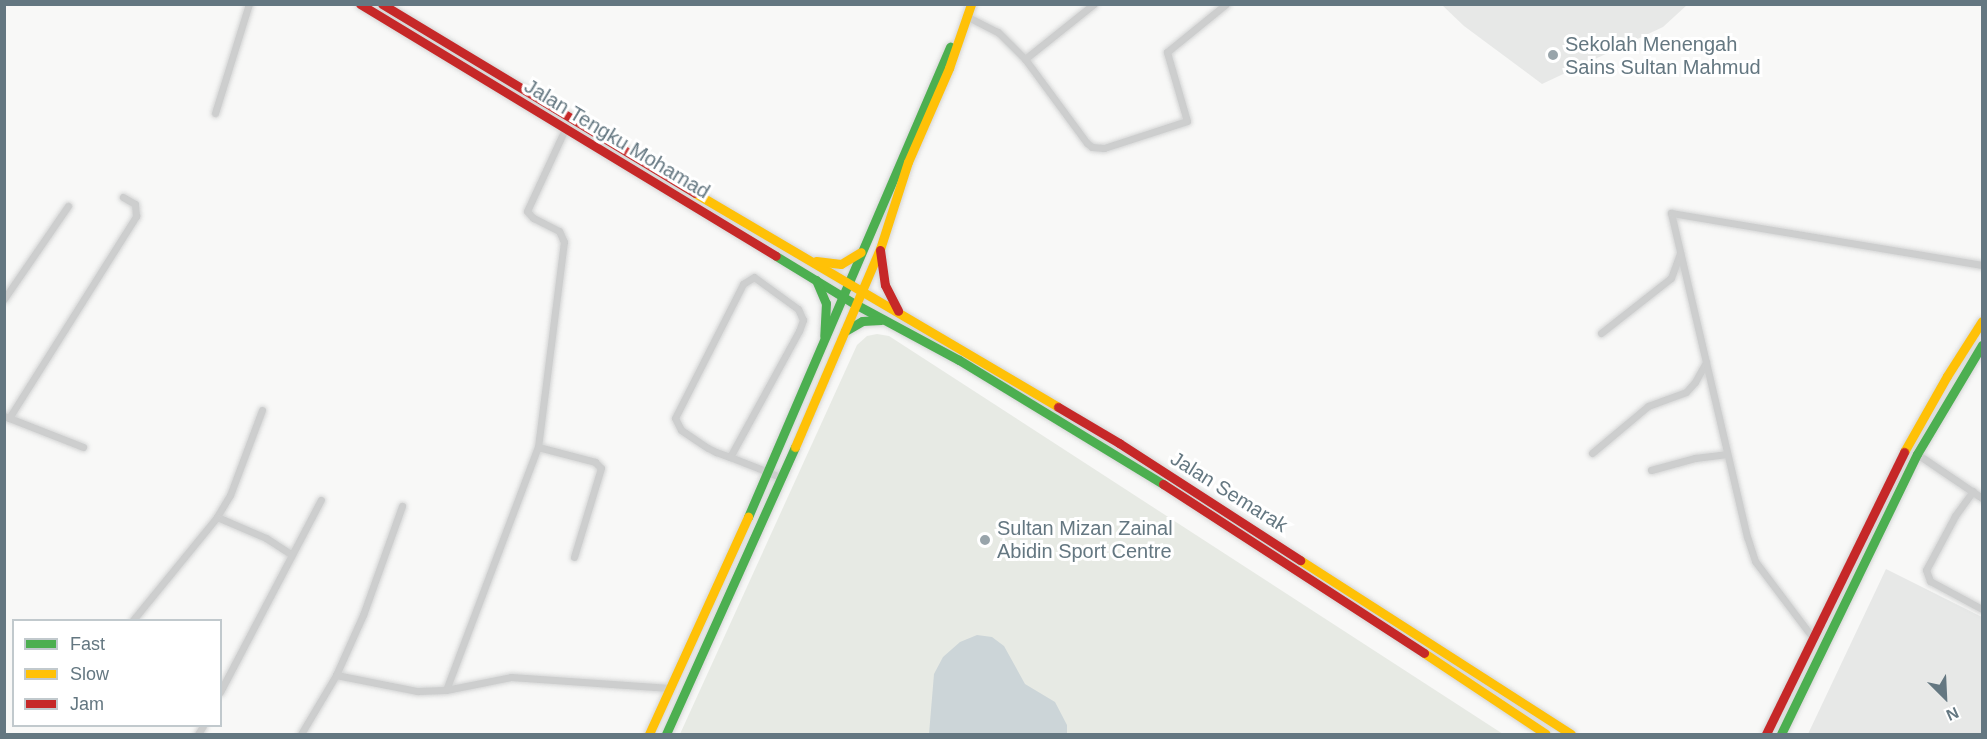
<!DOCTYPE html>
<style>
body{margin:0}
#map{position:relative;width:1987px;height:739px;overflow:hidden;background:#f8f8f7;font-family:Helvetica,sans-serif}
div>[style]{position:absolute}
.built>*{inset:0;background:#e7e8e7}
.green>*{inset:0;background:#e7eae4}
.water>*{inset:0;background:#ccd5d8}
.roads{filter:drop-shadow(0 0 2px #d4d5d5) drop-shadow(0 0 2px #d4d5d5)}
.street>*{height:7px;margin:-3.5px;padding:0 3.5px;transform-origin:3.5px;border-radius:3.5px;background:#cdcece}
.fast>*{height:9px;margin:-4.5px;padding:0 4.5px;transform-origin:4.5px;border-radius:4.5px;background:#4caf50}
.slow>*{height:9px;margin:-4.5px;padding:0 4.5px;transform-origin:4.5px;border-radius:4.5px;background:#ffc107}
.jam>*{height:9px;margin:-4.5px;padding:0 4.5px;transform-origin:4.5px;border-radius:4.5px;background:#c62828}
.dots>*{width:16px;height:16px;translate:-50% -50%;box-sizing:border-box;border:3px solid #fff;border-radius:50%}
span{translate:-50% -50%;white-space:nowrap;text-align:center;line-height:1.15;-webkit-text-stroke:6px #fff;paint-order:stroke}
.poi-label{font-size:20px;color:#647781}
.left{translate:0 -50%;text-align:left}
.street-label{font-size:20px;color:#647781}
.frame{position:absolute;inset:0;border:6px solid #647781;pointer-events:none}
.legend{position:absolute;left:12px;top:619px;width:210px;height:108px;box-sizing:border-box;background:#fff;border:2px solid #c1c9cd;margin:0;padding:8px 10px;list-style:none;font-size:18px;color:#647781}
.legend li{display:flex;align-items:center;gap:12px;height:30px}
.legend b{width:30px;border:2px solid #c1c9cd}
.north{position:absolute;left:1915px;top:667px;width:60px;height:60px;-webkit-text-stroke:4px #fff;paint-order:stroke;rotate:156deg;font-size:16px;font-weight:700;line-height:24px;text-align:center;color:#647781}
.north::after{content:'';display:block;margin:auto;width:21px;height:27px;background:#647781;clip-path:polygon(50% 0,100% 100%,50% 72%,0 100%)}
</style>
<div id="map">
<div class="built">
<div style="clip-path:polygon(1442px 5px,1687px 5px,1663px 27px,1542px 84px,1464px 26px)"></div>
<div style="clip-path:polygon(1886px 569px,1982px 617px,1982px 734px,1808px 734px)"></div>
</div>
<div class="green">
<div style="clip-path:polygon(877px 334px,889px 336px,1503px 734px,680px 734px,857px 345px,867px 336px)"></div>
</div>
<div class="water">
<div style="clip-path:polygon(977px 635px,992px 637px,1004px 646px,1025px 684px,1055px 702px,1067px 725px,1067px 734px,929px 734px,934px 674px,943px 657px,960px 642px)"></div>
</div>
<div class="roads">
<div class="street">
<div style="left:966px;top:16px;width:36px;rotate:27deg"></div>
<div style="left:998px;top:32px;width:38px;rotate:45deg"></div>
<div style="left:1025px;top:59px;width:104px;rotate:53.6deg"></div>
<div style="left:1087px;top:143px;width:6px;rotate:39deg"></div>
<div style="left:1092px;top:147px;width:12px;rotate:5deg"></div>
<div style="left:1104px;top:148px;width:87px;rotate:-18deg"></div>
<div style="left:1187px;top:121px;width:72px;rotate:-106.2deg"></div>
<div style="left:1167px;top:52px;width:76px;rotate:-39.1deg"></div>
<div style="left:1025px;top:59px;width:88px;rotate:-38.6deg"></div>
<div style="left:215px;top:113px;width:114px;rotate:-72.7deg"></div>
<div style="left:4px;top:299px;width:113px;rotate:-55.5deg"></div>
<div style="left:1601px;top:333px;width:89px;rotate:-38.2deg"></div>
<div style="left:1671px;top:278px;width:27px;rotate:-70deg"></div>
<div style="left:262px;top:410px;width:91px;rotate:110.6deg"></div>
<div style="left:230px;top:495px;width:26px;rotate:121deg"></div>
<div style="left:217px;top:517px;width:53px;rotate:23.2deg"></div>
<div style="left:266px;top:538px;width:31px;rotate:33deg"></div>
<div style="left:4px;top:416px;width:85px;rotate:21.4deg"></div>
<div style="left:9px;top:418px;width:239px;rotate:-57.8deg"></div>
<div style="left:136px;top:216px;width:12px;rotate:-95deg"></div>
<div style="left:135px;top:204px;width:14px;rotate:-150deg"></div>
<div style="left:538px;top:447px;width:59px;rotate:14.7deg"></div>
<div style="left:595px;top:462px;width:8px;rotate:45deg"></div>
<div style="left:601px;top:468px;width:93px;rotate:106.9deg"></div>
<div style="left:1592px;top:453px;width:73px;rotate:-40deg"></div>
<div style="left:1648px;top:406px;width:40px;rotate:-20.2deg"></div>
<div style="left:1686px;top:392px;width:13px;rotate:-48deg"></div>
<div style="left:1695px;top:382px;width:23px;rotate:-61deg"></div>
<div style="left:1917px;top:454px;width:78px;rotate:34.1deg"></div>
<div style="left:730px;top:457px;width:144px;rotate:-61.3deg"></div>
<div style="left:799px;top:331px;width:12px;rotate:-70deg"></div>
<div style="left:803px;top:320px;width:12px;rotate:-114deg"></div>
<div style="left:798px;top:309px;width:54px;rotate:-144deg"></div>
<div style="left:754px;top:277px;width:13px;rotate:148deg"></div>
<div style="left:743px;top:284px;width:150px;rotate:116.9deg"></div>
<div style="left:675px;top:418px;width:13px;rotate:63deg"></div>
<div style="left:681px;top:430px;width:32px;rotate:34deg"></div>
<div style="left:708px;top:448px;width:9px;rotate:27deg"></div>
<div style="left:716px;top:452px;width:15px;rotate:20deg"></div>
<div style="left:730px;top:457px;width:41px;rotate:21.5deg"></div>
<div style="left:768px;top:472px;width:15px;rotate:23deg"></div>
<div style="left:1651px;top:470px;width:46px;rotate:-15.3deg"></div>
<div style="left:1695px;top:458px;width:32px;rotate:-7deg"></div>
<div style="left:1973px;top:491px;width:31px;rotate:126deg"></div>
<div style="left:1955px;top:516px;width:61px;rotate:118.2deg"></div>
<div style="left:1926px;top:570px;width:12px;rotate:70deg"></div>
<div style="left:1930px;top:581px;width:59px;rotate:28.3deg"></div>
<div style="left:133px;top:620px;width:133px;rotate:-50.8deg"></div>
<div style="left:1813px;top:638px;width:96px;rotate:-127deg"></div>
<div style="left:1755px;top:561px;width:25px;rotate:-108deg"></div>
<div style="left:1747px;top:537px;width:333px;rotate:-103.2deg"></div>
<div style="left:1671px;top:213px;width:315px;rotate:9.5deg"></div>
<div style="left:336px;top:675px;width:66px;rotate:-65.8deg"></div>
<div style="left:363px;top:615px;width:116px;rotate:-70.3deg"></div>
<div style="left:446px;top:690px;width:260px;rotate:-69.3deg"></div>
<div style="left:538px;top:447px;width:207px;rotate:-82.8deg"></div>
<div style="left:564px;top:242px;width:12px;rotate:-114deg"></div>
<div style="left:559px;top:231px;width:29px;rotate:-153deg"></div>
<div style="left:533px;top:218px;width:9px;rotate:-131deg"></div>
<div style="left:527px;top:211px;width:90px;rotate:-65.1deg"></div>
<div style="left:220px;top:692px;width:217px;rotate:-62.3deg"></div>
<div style="left:198px;top:734px;width:9px;rotate:-58deg"></div>
<div style="left:301px;top:734px;width:69px;rotate:-59.3deg"></div>
<div style="left:336px;top:675px;width:83px;rotate:11.2deg"></div>
<div style="left:417px;top:691px;width:29px;rotate:-2deg"></div>
<div style="left:446px;top:690px;width:66px;rotate:-11.3deg"></div>
<div style="left:511px;top:677px;width:159px;rotate:4deg"></div>
</div>
<div class="fast">
<div style="left:776px;top:256px;width:92px;rotate:31.3deg"></div>
<div style="left:855px;top:304px;width:118px;rotate:28.3deg"></div>
<div style="left:959px;top:360px;width:239px;rotate:31.3deg"></div>
<div style="left:816px;top:280px;width:25px;rotate:67deg"></div>
<div style="left:826px;top:303px;width:33px;rotate:93deg"></div>
<div style="left:845px;top:331px;width:20px;rotate:-30deg"></div>
<div style="left:862px;top:321px;width:19px;rotate:-3deg"></div>
<div style="left:748px;top:517px;width:512px;rotate:-66.74deg"></div>
<div style="left:666px;top:734px;width:315px;rotate:-65.8deg"></div>
<div style="left:1781px;top:734px;width:311px;rotate:-64.1deg"></div>
<div style="left:1917px;top:454px;width:127px;rotate:-59.2deg"></div>
</div>
<div class="slow">
<div style="left:695px;top:193px;width:421px;rotate:30.5deg"></div>
<div style="left:816px;top:261px;width:25px;rotate:7deg"></div>
<div style="left:841px;top:264px;width:23px;rotate:-31deg"></div>
<div style="left:795px;top:447px;width:215px;rotate:-66.8deg"></div>
<div style="left:880px;top:249px;width:91px;rotate:-72.2deg"></div>
<div style="left:908px;top:162px;width:103px;rotate:-66.4deg"></div>
<div style="left:949px;top:68px;width:68px;rotate:-71deg"></div>
<div style="left:1904px;top:452px;width:87px;rotate:-60.5deg"></div>
<div style="left:1947px;top:376px;width:65px;rotate:-57.5deg"></div>
<div style="left:1300px;top:560px;width:322px;rotate:32.7deg"></div>
<div style="left:1424px;top:653px;width:146px;rotate:33.6deg"></div>
<div style="left:649px;top:734px;width:239px;rotate:-65.5deg"></div>
</div>
<div class="jam">
<div style="left:360px;top:4px;width:486px;rotate:31.2deg"></div>
<div style="left:382px;top:4px;width:366px;rotate:31.1deg"></div>
<div style="left:880px;top:250px;width:35px;rotate:82deg"></div>
<div style="left:885px;top:285px;width:29px;rotate:63deg"></div>
<div style="left:1058px;top:407px;width:71px;rotate:30.5deg"></div>
<div style="left:1119px;top:443px;width:216px;rotate:32.9deg"></div>
<div style="left:1163px;top:484px;width:311px;rotate:32.9deg"></div>
<div style="left:1766px;top:734px;width:314px;rotate:-63.9deg"></div>
</div>
</div>
<div class="dots">
<div style="left:1553px;top:55px;background:#98a4aa"></div>
<div style="left:985px;top:540px;background:#98a4aa"></div>
</div>
<div class="poi-label">
<span class="left" style="left:1565px;top:56px">Sekolah Menengah<br>Sains Sultan Mahmud</span>
<span class="left" style="left:997px;top:540px">Sultan Mizan Zainal<br>Abidin Sport Centre</span>
</div>
<div class="street-label">
<span style="left:617px;top:139px;rotate:31deg">Jalan Tengku Mohamad</span>
<span style="left:1229px;top:492px;rotate:32deg">Jalan Semarak</span>
</div>
<div class="frame"></div>
<ul class="legend">
<li><b style="height:8px;background:#4caf50"></b>Fast</li>
<li><b style="height:8px;background:#ffc107"></b>Slow</li>
<li><b style="height:8px;background:#c62828"></b>Jam</li>
</ul>
<div class="north">N</div>
</div>
